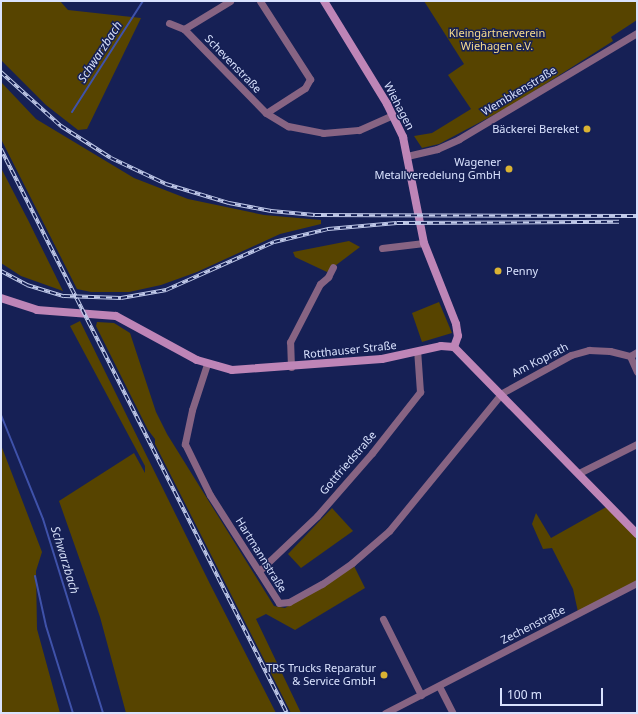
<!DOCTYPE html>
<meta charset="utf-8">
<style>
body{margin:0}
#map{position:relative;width:638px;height:714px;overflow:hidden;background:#162055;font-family:"Noto Sans",sans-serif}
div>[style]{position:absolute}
.green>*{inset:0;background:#574400}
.stream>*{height:2px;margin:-1px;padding:0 1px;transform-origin:1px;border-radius:1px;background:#3f52aa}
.street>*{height:7px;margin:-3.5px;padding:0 3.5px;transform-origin:3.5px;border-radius:3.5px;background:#876483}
.secondary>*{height:8px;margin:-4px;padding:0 4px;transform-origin:4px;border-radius:4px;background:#be85b7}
.rail>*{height:3.5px;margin-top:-1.75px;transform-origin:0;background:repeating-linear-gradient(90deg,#162055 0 6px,#c0c9e9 0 12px);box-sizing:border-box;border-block:1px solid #c0c9e9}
.dots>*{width:11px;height:11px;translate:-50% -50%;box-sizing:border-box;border:2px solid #162055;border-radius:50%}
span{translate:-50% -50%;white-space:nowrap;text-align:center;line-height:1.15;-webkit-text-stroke:3px #162055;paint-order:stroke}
.park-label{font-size:11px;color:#f8dc8d}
.street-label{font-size:11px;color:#d9e2fe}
.poi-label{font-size:11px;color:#d9e2fe}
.right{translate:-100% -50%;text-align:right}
.left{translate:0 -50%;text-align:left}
.water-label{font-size:12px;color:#d5def6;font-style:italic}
.frame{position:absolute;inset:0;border:2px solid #d9e2fe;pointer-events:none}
.scale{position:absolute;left:500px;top:688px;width:103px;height:18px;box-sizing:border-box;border:2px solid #d9e2fe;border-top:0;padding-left:5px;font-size:12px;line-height:14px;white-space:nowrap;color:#d9e2fe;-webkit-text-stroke:3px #162055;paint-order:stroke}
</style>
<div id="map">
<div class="green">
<div style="clip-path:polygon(1px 1px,60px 1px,68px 10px,141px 18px,87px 129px,78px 130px,46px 105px,1px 60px)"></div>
<div style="clip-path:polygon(424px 1px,637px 1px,637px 20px,611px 37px,613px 41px,514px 104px,439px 144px,422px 148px,414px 136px,432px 133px,471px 109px,448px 75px,464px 64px)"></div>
<div style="clip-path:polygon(1px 82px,36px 119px,134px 178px,188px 199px,264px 215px,321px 220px,321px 224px,280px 234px,197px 272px,161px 285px,129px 292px,91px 292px,77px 289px,1px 139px)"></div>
<div style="clip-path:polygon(1px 168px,28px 220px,63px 291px,21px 276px,1px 263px)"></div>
<div style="clip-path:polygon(349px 241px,360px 247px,327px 272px,295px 257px,293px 252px)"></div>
<div style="clip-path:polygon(439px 302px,452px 333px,422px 342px,412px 313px)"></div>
<div style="clip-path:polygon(80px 321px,210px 584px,276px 713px,126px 713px,100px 617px,59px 501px,134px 453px,145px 473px,145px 466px,70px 326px)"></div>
<div style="clip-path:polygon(97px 322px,114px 323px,130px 333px,156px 412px,167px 434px,274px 606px,285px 608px,353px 564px,365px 588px,295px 630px,266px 614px,256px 619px,301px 713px,291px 713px,155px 444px,155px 439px,148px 430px,96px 326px)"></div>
<div style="clip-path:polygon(1px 445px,42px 552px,36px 571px,37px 629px,60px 713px,1px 713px)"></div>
<div style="clip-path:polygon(608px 506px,637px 536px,637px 581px,578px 612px,573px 589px,552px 548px,543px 549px,532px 524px,536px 513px,551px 538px)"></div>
<div style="clip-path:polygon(332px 508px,353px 531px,301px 568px,288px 554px)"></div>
</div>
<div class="stream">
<div style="left:72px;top:112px;width:132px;rotate:-57.4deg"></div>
<div style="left:1px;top:415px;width:112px;rotate:68deg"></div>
<div style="left:43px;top:519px;width:203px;rotate:72.8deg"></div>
<div style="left:35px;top:576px;width:51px;rotate:77.6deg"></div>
<div style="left:46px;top:626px;width:91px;rotate:72.8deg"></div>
</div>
<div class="street">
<div style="left:260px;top:1px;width:93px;rotate:57.3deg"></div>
<div style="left:310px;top:79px;width:10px;rotate:119deg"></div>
<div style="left:305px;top:88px;width:46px;rotate:147.3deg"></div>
<div style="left:169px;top:23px;width:16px;rotate:22deg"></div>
<div style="left:184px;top:29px;width:117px;rotate:45.7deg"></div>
<div style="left:266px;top:113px;width:26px;rotate:31deg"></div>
<div style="left:288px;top:126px;width:36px;rotate:11deg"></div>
<div style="left:323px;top:133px;width:36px;rotate:-5deg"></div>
<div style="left:359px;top:130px;width:37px;rotate:-24deg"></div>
<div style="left:184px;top:29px;width:54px;rotate:-31.3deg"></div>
<div style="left:407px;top:156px;width:31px;rotate:-13deg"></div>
<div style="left:437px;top:149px;width:24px;rotate:-24deg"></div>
<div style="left:459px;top:139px;width:207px;rotate:-30.8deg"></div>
<div style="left:382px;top:248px;width:42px;rotate:-6.8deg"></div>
<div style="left:630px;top:356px;width:17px;rotate:66deg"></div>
<div style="left:207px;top:364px;width:48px;rotate:108.1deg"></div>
<div style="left:192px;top:410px;width:35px;rotate:102deg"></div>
<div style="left:185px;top:444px;width:57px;rotate:63.9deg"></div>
<div style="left:210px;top:495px;width:128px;rotate:57.4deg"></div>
<div style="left:279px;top:603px;width:10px;rotate:-6deg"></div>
<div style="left:289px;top:602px;width:38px;rotate:-29deg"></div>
<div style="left:322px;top:584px;width:37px;rotate:-35deg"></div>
<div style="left:352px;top:563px;width:49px;rotate:-40.9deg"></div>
<div style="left:389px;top:531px;width:178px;rotate:-50.7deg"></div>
<div style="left:502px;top:393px;width:79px;rotate:-28.8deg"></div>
<div style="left:571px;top:355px;width:19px;rotate:-16deg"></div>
<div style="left:589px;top:350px;width:21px;rotate:3deg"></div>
<div style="left:610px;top:351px;width:21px;rotate:14deg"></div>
<div style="left:630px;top:356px;width:8px;rotate:-30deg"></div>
<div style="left:291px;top:367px;width:25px;rotate:-92deg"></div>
<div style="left:290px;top:342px;width:65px;rotate:-62.7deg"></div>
<div style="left:320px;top:284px;width:11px;rotate:-41deg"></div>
<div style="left:328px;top:277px;width:11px;rotate:-63deg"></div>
<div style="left:579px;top:473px;width:65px;rotate:-26.6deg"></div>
<div style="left:259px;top:571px;width:80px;rotate:-43.5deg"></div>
<div style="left:317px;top:516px;width:84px;rotate:-48.9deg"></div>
<div style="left:372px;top:453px;width:78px;rotate:-51.8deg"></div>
<div style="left:420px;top:392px;width:39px;rotate:-94deg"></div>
<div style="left:383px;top:619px;width:85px;rotate:63.4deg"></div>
<div style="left:439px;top:686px;width:30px;rotate:63deg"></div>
<div style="left:385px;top:713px;width:284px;rotate:-27.3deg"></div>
</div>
<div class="secondary">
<div style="left:324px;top:1px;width:121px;rotate:58.5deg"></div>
<div style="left:387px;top:104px;width:37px;rotate:64deg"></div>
<div style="left:403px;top:137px;width:108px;rotate:78.8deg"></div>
<div style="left:424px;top:243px;width:87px;rotate:68.4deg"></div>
<div style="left:456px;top:324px;width:12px;rotate:81deg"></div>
<div style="left:458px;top:336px;width:12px;rotate:110deg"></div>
<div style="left:1px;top:298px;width:38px;rotate:18deg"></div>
<div style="left:37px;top:310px;width:79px;rotate:4.3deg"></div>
<div style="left:116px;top:316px;width:92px;rotate:28.5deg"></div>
<div style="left:197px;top:360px;width:36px;rotate:16deg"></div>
<div style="left:232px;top:370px;width:150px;rotate:-4.2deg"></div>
<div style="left:382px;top:359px;width:60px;rotate:-12.4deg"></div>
<div style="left:441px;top:346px;width:13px;rotate:4deg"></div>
<div style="left:454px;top:347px;width:262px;rotate:45.6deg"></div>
</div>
<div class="rail">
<div style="left:1px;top:72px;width:81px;rotate:42deg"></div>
<div style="left:61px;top:126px;width:59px;rotate:32.6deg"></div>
<div style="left:111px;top:158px;width:61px;rotate:25.3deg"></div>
<div style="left:166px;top:184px;width:66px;rotate:16.8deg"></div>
<div style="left:229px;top:203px;width:43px;rotate:10.8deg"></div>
<div style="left:271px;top:211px;width:44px;rotate:5.2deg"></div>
<div style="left:315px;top:215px;width:322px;rotate:0.2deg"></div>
<div style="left:1px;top:149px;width:632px;rotate:63.11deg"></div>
<div style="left:1px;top:271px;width:30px;rotate:28deg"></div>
<div style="left:27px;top:285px;width:39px;rotate:17deg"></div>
<div style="left:64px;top:296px;width:57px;rotate:2deg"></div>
<div style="left:121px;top:298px;width:46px;rotate:-10.1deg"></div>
<div style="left:166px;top:290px;width:118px;rotate:-24deg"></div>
<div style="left:274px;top:242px;width:56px;rotate:-13.5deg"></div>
<div style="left:328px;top:229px;width:69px;rotate:-5deg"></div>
<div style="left:397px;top:223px;width:222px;rotate:-0.3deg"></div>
</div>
<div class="dots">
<div style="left:587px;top:129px;background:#dab333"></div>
<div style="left:509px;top:169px;background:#dab333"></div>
<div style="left:498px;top:271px;background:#dab333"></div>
<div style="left:384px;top:675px;background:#dab333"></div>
</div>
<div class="park-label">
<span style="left:497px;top:40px">Kleingärtnerverein<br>Wiehagen e.V.</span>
</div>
<div class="street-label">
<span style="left:233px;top:64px;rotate:46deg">Schevenstraße</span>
<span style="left:519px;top:91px;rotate:-31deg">Wembkenstraße</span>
<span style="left:399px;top:106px;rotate:62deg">Wiehagen</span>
<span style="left:350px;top:350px;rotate:-6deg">Rotthauser Straße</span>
<span style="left:540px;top:360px;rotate:-27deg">Am Koprath</span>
<span style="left:348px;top:463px;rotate:-49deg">Gottfriedstraße</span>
<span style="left:261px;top:555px;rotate:58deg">Hartmannstraße</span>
<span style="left:533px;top:625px;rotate:-27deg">Zechenstraße</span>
</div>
<div class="poi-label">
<span class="right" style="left:579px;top:129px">Bäckerei Bereket</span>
<span class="right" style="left:501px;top:169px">Wagener<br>Metallveredelung GmbH</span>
<span class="left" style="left:506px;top:271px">Penny</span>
<span class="right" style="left:376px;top:675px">TRS Trucks Reparatur<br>&amp; Service GmbH</span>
</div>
<div class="water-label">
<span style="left:100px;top:52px;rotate:-57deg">Schwarzbach</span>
<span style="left:65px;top:560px;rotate:73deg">Schwarzbach</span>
</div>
<div class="frame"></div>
<div class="scale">100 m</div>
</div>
